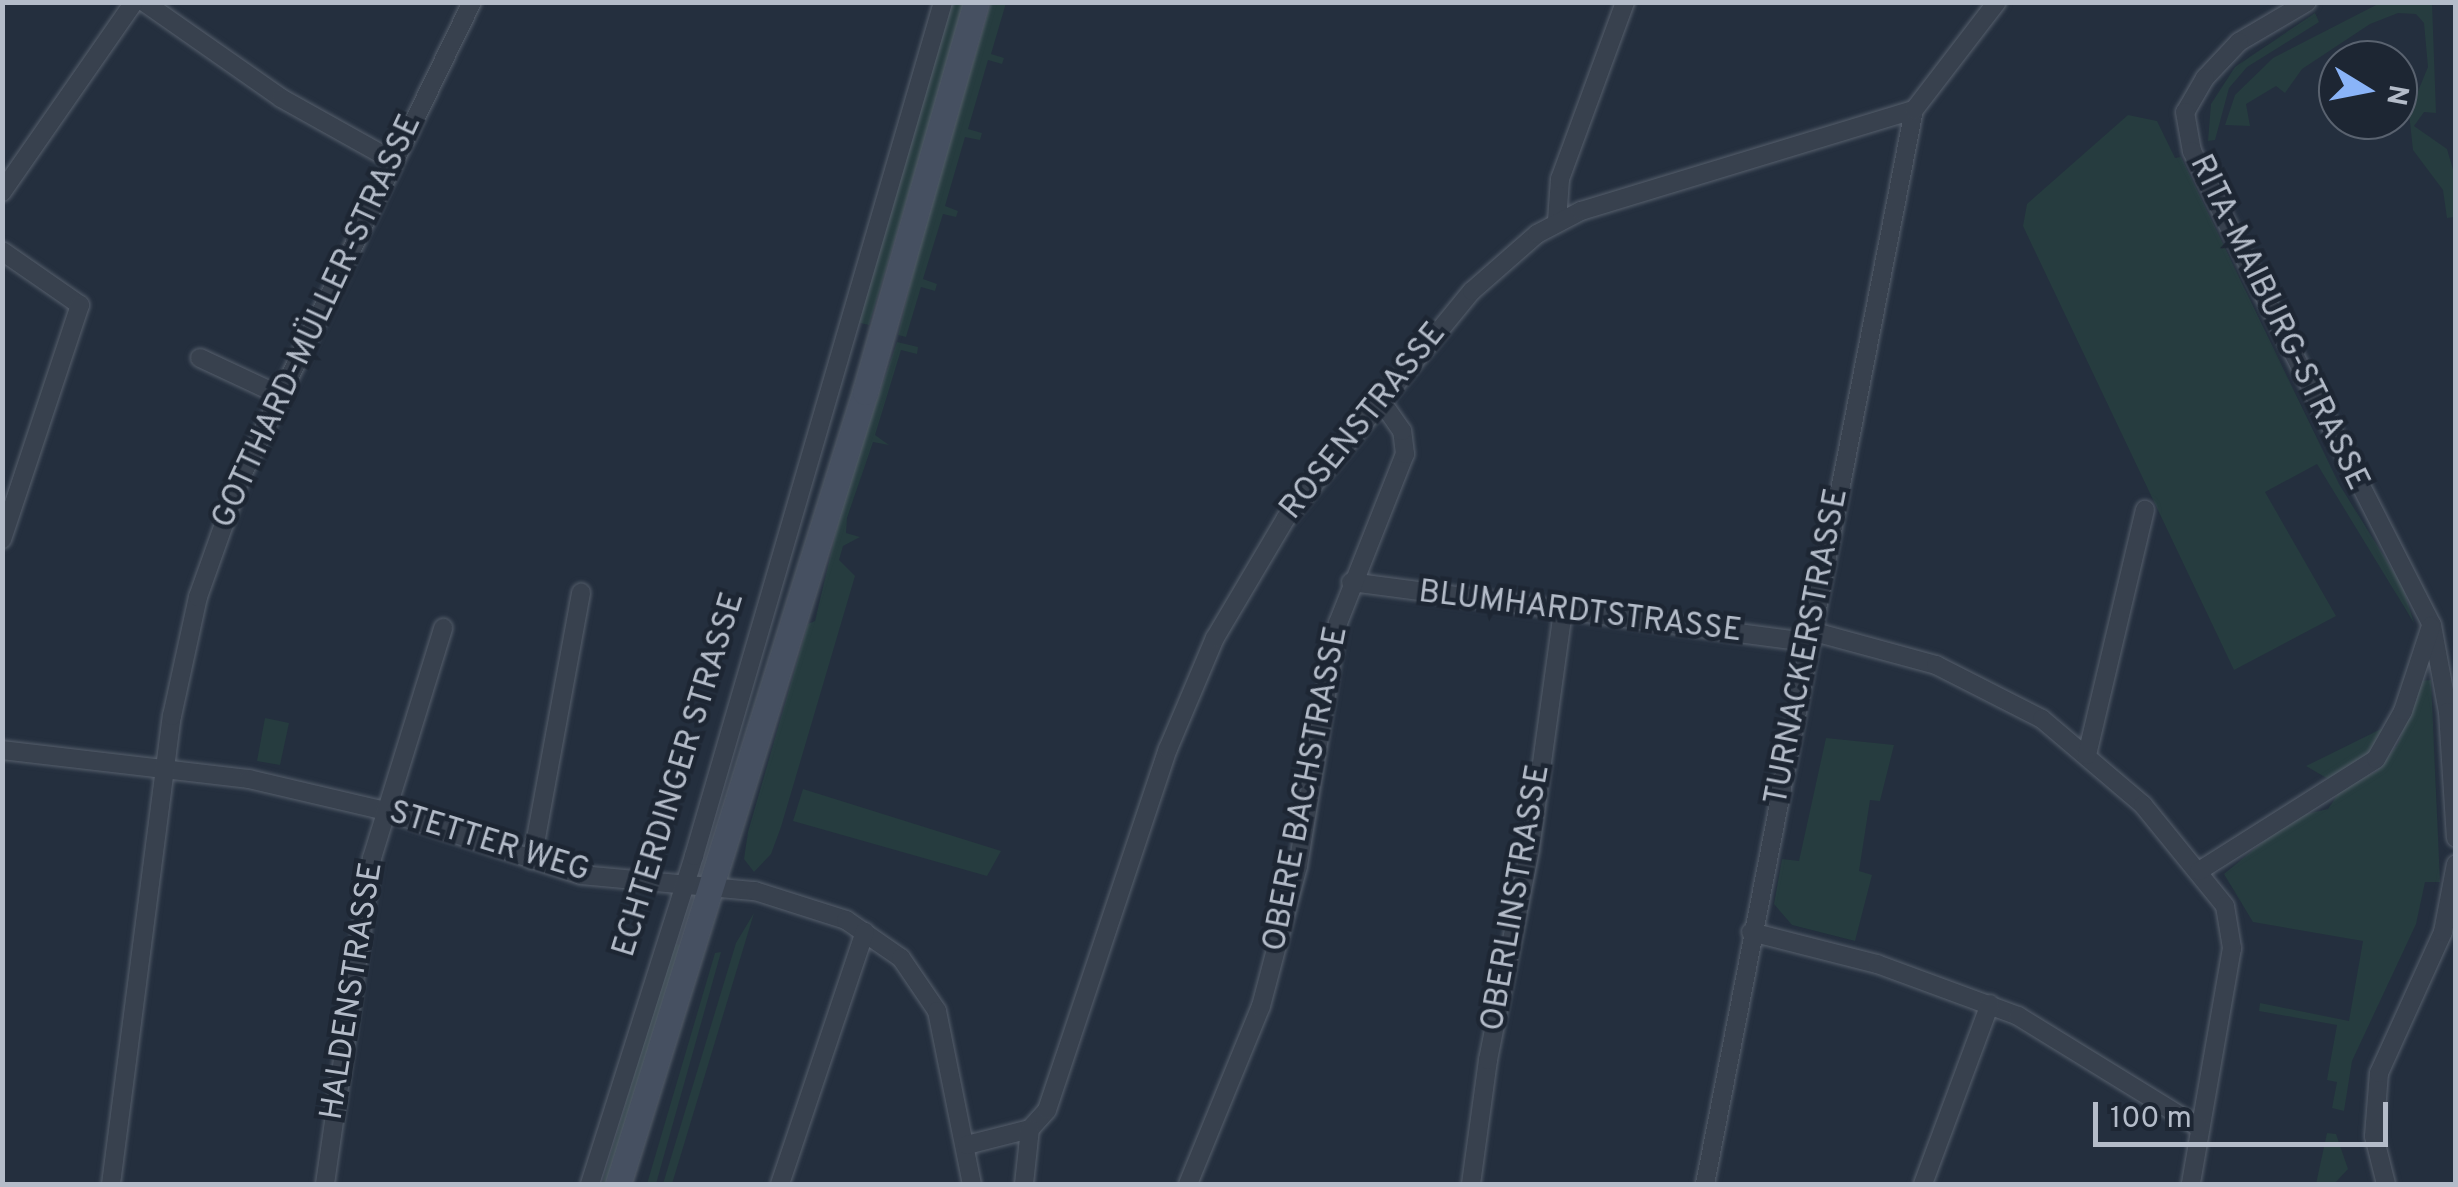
<!DOCTYPE html>
<meta charset="utf-8">
<style>
body{margin:0}
#map{position:relative;width:2458px;height:1187px;overflow:hidden;background:#242f3e;font-family:Overpass,sans-serif}
div>[style]{position:absolute}
.green>*{inset:0;background:#263c3f}
.roads{filter:drop-shadow(0 0 2px #565f6c) drop-shadow(0 0 2px #565f6c)}
.minor>*{height:18px;margin:-9px;padding:0 9px;transform-origin:9px;border-radius:9px;background:#38414e}
.secondary>*{height:25px;margin:-12.5px;padding:0 12.5px;transform-origin:12.5px;border-radius:12.5px;background:#465061}
span{translate:-50% -50%;white-space:nowrap;text-align:center;line-height:1.15;-webkit-text-stroke:9px #1d2633;paint-order:stroke}
.street-label{font-size:32px;color:#b4bcc9}
.frame{position:absolute;inset:0;border:5px solid #b4bcc9;pointer-events:none}
.north{position:absolute;left:2318px;top:40px;width:100px;height:100px;box-sizing:border-box;background:#1d2633;border:2px solid #59626f;border-radius:50%;rotate:100deg;font-size:28px;font-weight:700;line-height:40px;text-align:center;color:#b4bcc9}
.north::after{content:'';display:block;margin:auto;width:35px;height:45px;background:#8ab4f8;clip-path:polygon(50% 0,100% 100%,50% 72%,0 100%)}
.scale{position:absolute;left:2093px;top:1102px;width:295px;height:45px;box-sizing:border-box;border:5px solid #b4bcc9;border-top:0;padding-left:12px;font-size:30px;line-height:35px;white-space:nowrap;color:#b4bcc9;-webkit-text-stroke:8px #1d2633;paint-order:stroke}
</style>
<div id="map">
<div class="green">
<div style="clip-path:polygon(951px 3px,966px 3px,869px 325px,856px 322px)"></div>
<div style="clip-path:polygon(991px 3px,1006px 3px,991px 54px,1004px 58px,1002px 64px,988px 60px,968px 129px,982px 133px,980px 140px,965px 137px,945px 206px,958px 211px,956px 217px,943px 214px,923px 279px,937px 284px,935px 291px,921px 287px,906px 337px,898px 335px,929px 207px)"></div>
<div style="clip-path:polygon(2380px 3px,2432px 3px,2436px 113px,2424px 112px,2414px 126px,2447px 149px,2455px 176px,2455px 217px,2447px 218px,2443px 190px,2413px 150px,2409px 113px,2428px 67px,2424px 23px,2416px 14px,2398px 13px,2370px 24px,2302px 69px,2285px 93px,2276px 86px,2246px 104px,2250px 126px,2225px 125px,2235px 95px,2273px 58px)"></div>
<div style="clip-path:polygon(2315px 13px,2319px 22px,2247px 67px,2229px 88px,2215px 140px,2208px 141px,2211px 104px,2235px 67px)"></div>
<div style="clip-path:polygon(2128px 115px,2157px 121px,2175px 158px,2181px 157px,2339px 484px,2403px 587px,2414px 623px,2317px 464px,2265px 492px,2336px 616px,2234px 670px,2023px 226px,2027px 204px)"></div>
<div style="clip-path:polygon(897px 342px,918px 347px,917px 354px,901px 350px,875px 435px,889px 445px,873px 442px,847px 518px,846px 533px,860px 537px,843px 546px,839px 560px,855px 576px,781px 827px,771px 854px,754px 872px,744px 859px,748px 832px,808px 624px,815px 621px,846px 490px)"></div>
<div style="clip-path:polygon(2431px 680px,2440px 882px,2425px 882px,2416px 924px,2352px 1061px,2344px 1111px,2332px 1108px,2337px 1082px,2327px 1080px,2337px 1025px,2259px 1011px,2260px 1003px,2349px 1021px,2363px 941px,2253px 922px,2224px 874px,2293px 817px,2328px 809px,2340px 791px,2377px 771px,2398px 744px,2420px 681px)"></div>
<div style="clip-path:polygon(265px 718px,289px 723px,280px 765px,257px 761px)"></div>
<div style="clip-path:polygon(2381px 729px,2387px 733px,2371px 756px,2330px 780px,2306px 766px)"></div>
<div style="clip-path:polygon(1826px 738px,1894px 745px,1880px 801px,1870px 800px,1859px 871px,1872px 875px,1855px 941px,1792px 925px,1774px 904px,1782px 859px,1799px 861px)"></div>
<div style="clip-path:polygon(803px 789px,1001px 851px,987px 876px,793px 821px)"></div>
<div style="clip-path:polygon(754px 913px,672px 1184px,663px 1184px,736px 943px)"></div>
<div style="clip-path:polygon(673px 943px,680px 945px,609px 1184px,602px 1184px)"></div>
<div style="clip-path:polygon(721px 952px,656px 1184px,647px 1184px,715px 953px)"></div>
<div style="clip-path:polygon(2327px 1133px,2336px 1134px,2348px 1169px,2334px 1184px,2316px 1184px)"></div>
</div>
<div class="roads">
<div class="minor">
<div style="left:144px;top:2px;width:167px;rotate:35deg"></div>
<div style="left:281px;top:98px;width:125px;rotate:29.2deg"></div>
<div style="left:2307px;top:2px;width:79px;rotate:149.5deg"></div>
<div style="left:2239px;top:42px;width:50px;rotate:133.4deg"></div>
<div style="left:2205px;top:78px;width:39px;rotate:120deg"></div>
<div style="left:2185px;top:112px;width:40px;rotate:80deg"></div>
<div style="left:2192px;top:151px;width:73px;rotate:64.1deg"></div>
<div style="left:2224px;top:217px;width:458px;rotate:63deg"></div>
<div style="left:2432px;top:625px;width:88px;rotate:79.6deg"></div>
<div style="left:2448px;top:712px;width:126px;rotate:86.4deg"></div>
<div style="left:2px;top:192px;width:231px;rotate:-55.2deg"></div>
<div style="left:1557px;top:221px;width:42px;rotate:-85.9deg"></div>
<div style="left:1560px;top:179px;width:189px;rotate:-69.8deg"></div>
<div style="left:2px;top:251px;width:95px;rotate:34.7deg"></div>
<div style="left:80px;top:305px;width:247px;rotate:108.4deg"></div>
<div style="left:200px;top:358px;width:87px;rotate:25.1deg"></div>
<div style="left:1351px;top:582px;width:462px;rotate:7.5deg"></div>
<div style="left:1811px;top:631px;width:130px;rotate:15.2deg"></div>
<div style="left:1936px;top:665px;width:119px;rotate:27deg"></div>
<div style="left:2042px;top:719px;width:133px;rotate:40.4deg"></div>
<div style="left:2143px;top:805px;width:130px;rotate:50.9deg"></div>
<div style="left:2225px;top:906px;width:43px;rotate:80.5deg"></div>
<div style="left:2232px;top:948px;width:240px;rotate:99.9deg"></div>
<div style="left:2px;top:750px;width:249px;rotate:6.7deg"></div>
<div style="left:249px;top:779px;width:140px;rotate:13.2deg"></div>
<div style="left:385px;top:811px;width:206px;rotate:18.1deg"></div>
<div style="left:581px;top:875px;width:175px;rotate:5.3deg"></div>
<div style="left:755px;top:891px;width:96px;rotate:17.7deg"></div>
<div style="left:846px;top:920px;width:67px;rotate:34.6deg"></div>
<div style="left:901px;top:958px;width:64px;rotate:55.8deg"></div>
<div style="left:937px;top:1011px;width:177px;rotate:78.6deg"></div>
<div style="left:2087px;top:755px;width:252px;rotate:-76.7deg"></div>
<div style="left:532px;top:860px;width:272px;rotate:-79.6deg"></div>
<div style="left:2199px;top:871px;width:209px;rotate:-32.3deg"></div>
<div style="left:2376px;top:759px;width:55px;rotate:-60.6deg"></div>
<div style="left:2403px;top:711px;width:89px;rotate:-71.8deg"></div>
<div style="left:1751px;top:932px;width:130px;rotate:14.3deg"></div>
<div style="left:1877px;top:964px;width:150px;rotate:20.2deg"></div>
<div style="left:2018px;top:1016px;width:214px;rotate:31.6deg"></div>
<div style="left:967px;top:1145px;width:65px;rotate:-14.3deg"></div>
<div style="left:1030px;top:1129px;width:25px;rotate:-48deg"></div>
<div style="left:1047px;top:1110px;width:381px;rotate:-71.5deg"></div>
<div style="left:1168px;top:749px;width:121px;rotate:-67.1deg"></div>
<div style="left:1215px;top:638px;width:139px;rotate:-59.4deg"></div>
<div style="left:1286px;top:518px;width:293px;rotate:-50.7deg"></div>
<div style="left:1472px;top:291px;width:86px;rotate:-41.2deg"></div>
<div style="left:1537px;top:234px;width:50px;rotate:-27.6deg"></div>
<div style="left:1581px;top:211px;width:348px;rotate:-16.9deg"></div>
<div style="left:111px;top:1184px;width:472px;rotate:-82.6deg"></div>
<div style="left:172px;top:716px;width:122px;rotate:-77.7deg"></div>
<div style="left:198px;top:597px;width:125px;rotate:-70.4deg"></div>
<div style="left:240px;top:479px;width:530px;rotate:-64.06deg"></div>
<div style="left:325px;top:1184px;width:329px;rotate:-81.8deg"></div>
<div style="left:372px;top:858px;width:241px;rotate:-72.8deg"></div>
<div style="left:590px;top:1184px;width:344px;rotate:-72.4deg"></div>
<div style="left:694px;top:856px;width:890px;rotate:-73.74deg"></div>
<div style="left:780px;top:1184px;width:266px;rotate:-71.4deg"></div>
<div style="left:1024px;top:1184px;width:55px;rotate:-83.8deg"></div>
<div style="left:1188px;top:1184px;width:192px;rotate:-67.7deg"></div>
<div style="left:1261px;top:1006px;width:145px;rotate:-75.2deg"></div>
<div style="left:1298px;top:866px;width:246px;rotate:-80.7deg"></div>
<div style="left:1338px;top:623px;width:182px;rotate:-68.4deg"></div>
<div style="left:1405px;top:454px;width:23px;rotate:-97deg"></div>
<div style="left:1402px;top:431px;width:40px;rotate:-124.9deg"></div>
<div style="left:1471px;top:1184px;width:125px;rotate:-82.2deg"></div>
<div style="left:1488px;top:1060px;width:215px;rotate:-78.7deg"></div>
<div style="left:1530px;top:849px;width:240px;rotate:-82.1deg"></div>
<div style="left:1705px;top:1184px;width:1094px;rotate:-78.99deg"></div>
<div style="left:1914px;top:110px;width:136px;rotate:-52.5deg"></div>
<div style="left:1923px;top:1184px;width:192px;rotate:-69.6deg"></div>
<div style="left:2386px;top:1184px;width:49px;rotate:-104deg"></div>
<div style="left:2374px;top:1136px;width:63px;rotate:-85.5deg"></div>
<div style="left:2379px;top:1073px;width:155px;rotate:-65.6deg"></div>
<div style="left:2443px;top:932px;width:69px;rotate:-79.2deg"></div>
</div>
<div class="secondary">
<div style="left:618px;top:1184px;width:830px;rotate:-72.68deg"></div>
<div style="left:865px;top:392px;width:405px;rotate:-74.1deg"></div>
</div>
</div>
<div class="street-label">
<span style="left:318px;top:322px;rotate:-65deg">GOTTHARD-MÜLLER-STRASSE</span>
<span style="left:2278px;top:323px;rotate:64deg">RITA-MAIBURG-STRASSE</span>
<span style="left:1364px;top:422px;rotate:-51deg">ROSENSTRASSE</span>
<span style="left:1580px;top:613px;rotate:7deg">BLUMHARDTSTRASSE</span>
<span style="left:1808px;top:647px;rotate:-79deg">TURNACKERSTRASSE</span>
<span style="left:680px;top:775px;rotate:-73deg">ECHTERDINGER STRASSE</span>
<span style="left:1307px;top:789px;rotate:-79deg">OBERE BACHSTRASSE</span>
<span style="left:489px;top:843px;rotate:17deg">STETTER WEG</span>
<span style="left:1517px;top:898px;rotate:-80deg">OBERLINSTRASSE</span>
<span style="left:353px;top:991px;rotate:-81deg">HALDENSTRASSE</span>
</div>
<div class="frame"></div>
<div class="north">N</div>
<div class="scale">100 m</div>
</div>
